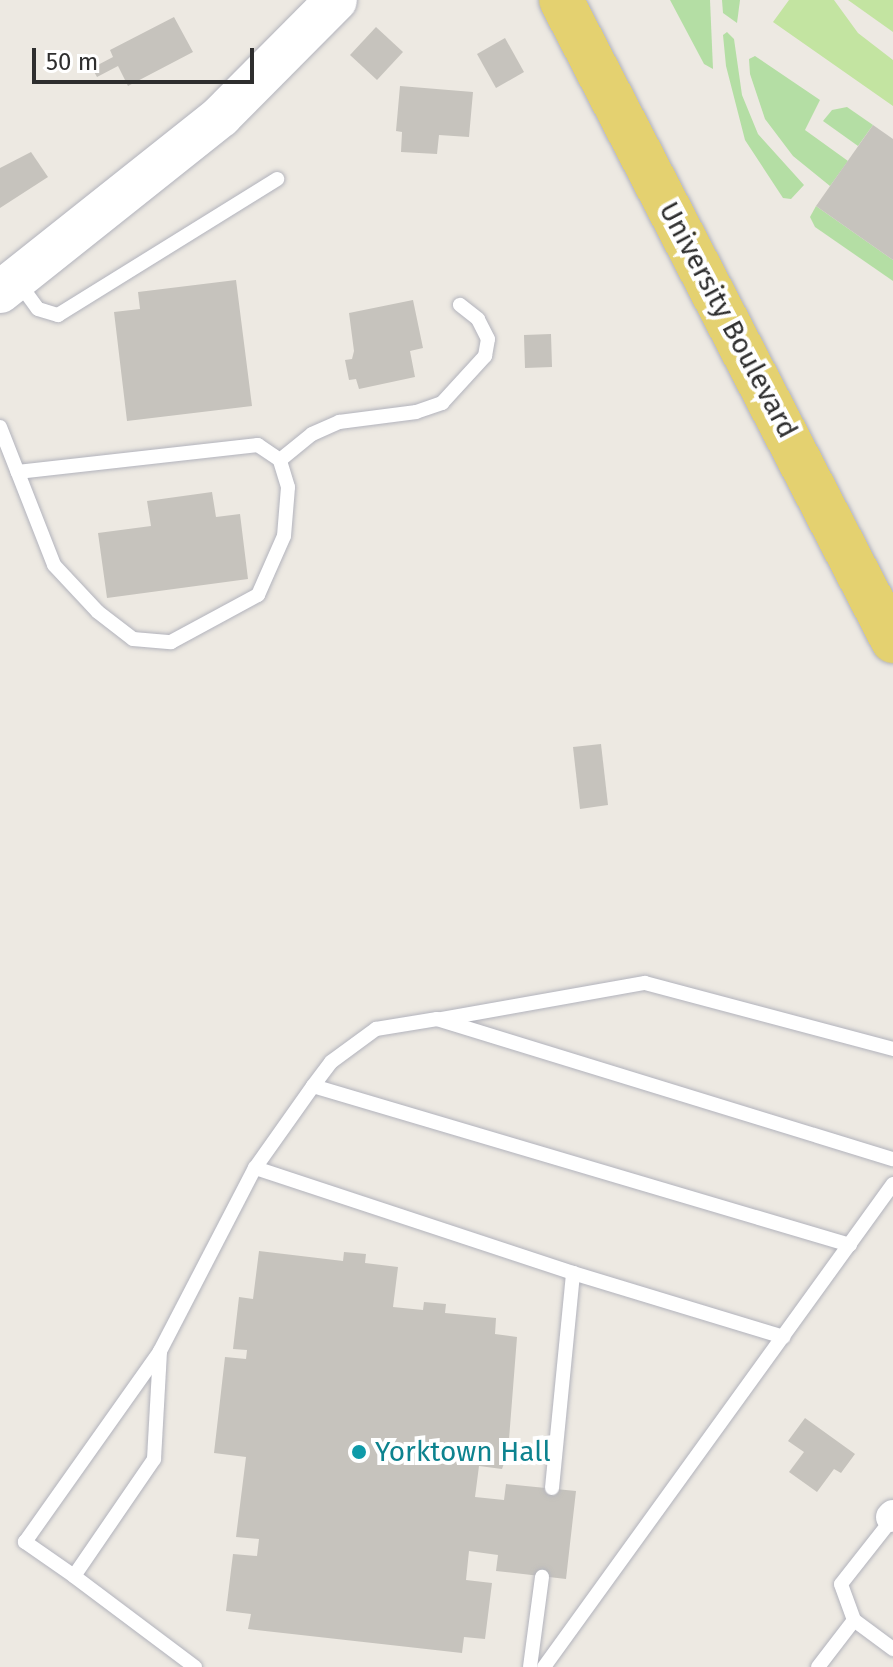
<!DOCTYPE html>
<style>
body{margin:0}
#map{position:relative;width:893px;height:1667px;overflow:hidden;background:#ede9e2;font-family:"Fira Sans",sans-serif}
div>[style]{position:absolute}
.green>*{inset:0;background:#b4dea4}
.pitch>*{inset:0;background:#c3e4a1}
.building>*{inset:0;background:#c6c3bd}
.roads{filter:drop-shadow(0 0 2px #b2b3bc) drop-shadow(0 0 2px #b2b3bc)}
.lane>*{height:14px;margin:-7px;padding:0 7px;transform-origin:7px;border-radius:7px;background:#fff}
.street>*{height:30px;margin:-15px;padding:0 15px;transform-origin:15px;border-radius:15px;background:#fff}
.secondary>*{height:42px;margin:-21px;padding:0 21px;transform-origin:21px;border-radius:21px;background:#fff}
.primary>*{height:44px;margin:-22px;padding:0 22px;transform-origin:22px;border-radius:22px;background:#e4d170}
.dots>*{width:22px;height:22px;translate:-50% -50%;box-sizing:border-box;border:4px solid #fff;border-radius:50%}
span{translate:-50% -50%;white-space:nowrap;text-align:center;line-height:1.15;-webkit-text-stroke:8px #fff;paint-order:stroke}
.street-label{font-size:28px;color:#2e2e2e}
.culture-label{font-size:28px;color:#0d838f}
.left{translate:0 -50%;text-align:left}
.scale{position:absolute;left:32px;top:48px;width:222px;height:36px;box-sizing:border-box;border:4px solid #2e2e2e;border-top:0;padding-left:10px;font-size:24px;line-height:28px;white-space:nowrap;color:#2e2e2e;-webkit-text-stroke:6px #fff;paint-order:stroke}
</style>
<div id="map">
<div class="green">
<div style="clip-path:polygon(670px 0,710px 0,713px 69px,704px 64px)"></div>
<div style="clip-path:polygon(722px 0,740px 0,737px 23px,723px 13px)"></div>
<div style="clip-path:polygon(727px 32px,734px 39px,742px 95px,758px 134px,804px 185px,791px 199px,783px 198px,745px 140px,726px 66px,723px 35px)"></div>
<div style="clip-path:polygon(755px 56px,820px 100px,805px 130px,848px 161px,830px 186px,793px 156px,765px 119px,750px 74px,749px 59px)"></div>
<div style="clip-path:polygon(847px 107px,873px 125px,858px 146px,823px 121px,832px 110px)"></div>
<div style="clip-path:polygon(816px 206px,893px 260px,893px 281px,815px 227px,810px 217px)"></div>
</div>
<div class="pitch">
<div style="clip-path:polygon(789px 0,834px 0,858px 33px,893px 60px,893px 106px,773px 22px)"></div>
<div style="clip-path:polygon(848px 0,893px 0,893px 32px)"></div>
</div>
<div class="building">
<div style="clip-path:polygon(174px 17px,193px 52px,128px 86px,118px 66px,97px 77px,92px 68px,113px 57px,110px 50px)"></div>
<div style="clip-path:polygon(376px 27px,403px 52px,377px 80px,350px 55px)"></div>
<div style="clip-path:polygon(505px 38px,524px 72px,496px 88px,477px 54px)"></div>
<div style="clip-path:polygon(400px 86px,473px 92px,469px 137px,439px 135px,437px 154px,401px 152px,402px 132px,396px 131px)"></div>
<div style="clip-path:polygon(873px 125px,893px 139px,893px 260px,816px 206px)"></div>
<div style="clip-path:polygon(31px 152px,48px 177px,0 208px,0 168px)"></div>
<div style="clip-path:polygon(236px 280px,252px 406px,127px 421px,114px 312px,140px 309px,138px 292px)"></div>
<div style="clip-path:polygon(413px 300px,423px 348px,410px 351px,415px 377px,359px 389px,356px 379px,349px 380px,345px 360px,352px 359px,354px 351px,349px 313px)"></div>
<div style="clip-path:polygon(551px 334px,552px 367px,525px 368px,524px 335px)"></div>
<div style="clip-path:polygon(212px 492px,216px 517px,240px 514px,248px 579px,107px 598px,98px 533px,151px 526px,147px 501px)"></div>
<div style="clip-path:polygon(601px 744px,608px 805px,580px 809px,573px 747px)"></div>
<div style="clip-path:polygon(259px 1251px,343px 1261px,344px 1252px,366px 1254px,365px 1263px,398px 1267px,393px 1307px,423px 1310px,424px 1302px,446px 1304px,445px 1313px,496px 1318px,495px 1334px,517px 1337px,508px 1452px,502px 1469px,479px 1466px,475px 1497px,504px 1500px,506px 1484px,576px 1491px,566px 1579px,496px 1571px,498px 1555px,469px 1551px,466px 1580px,492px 1583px,485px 1639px,464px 1637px,462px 1653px,248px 1629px,251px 1614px,226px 1611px,233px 1554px,257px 1556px,259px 1539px,236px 1537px,246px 1457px,214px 1453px,225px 1357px,246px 1359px,247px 1350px,233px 1349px,239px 1297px,253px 1299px)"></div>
<div style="clip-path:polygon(805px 1418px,855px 1454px,841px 1473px,834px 1469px,817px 1492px,789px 1472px,804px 1452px,788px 1441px)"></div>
</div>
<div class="roads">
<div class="lane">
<div style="left:19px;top:283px;width:32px;rotate:54deg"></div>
<div style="left:38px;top:309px;width:21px;rotate:17deg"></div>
<div style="left:58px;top:315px;width:258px;rotate:-31.8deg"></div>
<div style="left:0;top:427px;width:148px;rotate:68.6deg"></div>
<div style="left:54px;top:565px;width:64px;rotate:46.9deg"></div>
<div style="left:98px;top:612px;width:44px;rotate:37.6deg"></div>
<div style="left:133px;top:639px;width:38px;rotate:5deg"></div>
<div style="left:171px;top:642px;width:99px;rotate:-28.4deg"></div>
<div style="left:258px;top:595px;width:64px;rotate:-66.2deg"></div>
<div style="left:284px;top:536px;width:49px;rotate:-85.3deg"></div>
<div style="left:288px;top:487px;width:28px;rotate:-107deg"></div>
<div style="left:280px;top:460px;width:27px;rotate:-146deg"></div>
<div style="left:258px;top:445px;width:242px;rotate:173.6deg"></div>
<div style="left:280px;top:460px;width:41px;rotate:-39.1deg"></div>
<div style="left:312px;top:434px;width:30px;rotate:-24deg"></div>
<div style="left:339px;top:422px;width:78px;rotate:-7.4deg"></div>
<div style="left:416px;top:412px;width:28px;rotate:-19deg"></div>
<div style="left:442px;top:403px;width:64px;rotate:-47.5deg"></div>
<div style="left:485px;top:356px;width:17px;rotate:-80deg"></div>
<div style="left:488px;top:339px;width:22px;rotate:-117deg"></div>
<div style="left:478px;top:319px;width:23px;rotate:-142deg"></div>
<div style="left:442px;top:1019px;width:206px;rotate:-10.1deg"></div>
<div style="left:645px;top:983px;width:257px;rotate:14.9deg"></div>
<div style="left:313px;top:1086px;width:30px;rotate:-53deg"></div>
<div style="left:331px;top:1062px;width:56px;rotate:-36.3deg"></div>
<div style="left:376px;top:1029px;width:62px;rotate:-9.3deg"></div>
<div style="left:437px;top:1019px;width:477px;rotate:17.1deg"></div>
<div style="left:573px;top:1273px;width:335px;rotate:-161.7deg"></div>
<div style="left:255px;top:1168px;width:100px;rotate:-54.7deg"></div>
<div style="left:313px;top:1086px;width:560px;rotate:16.49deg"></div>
<div style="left:552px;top:1488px;width:216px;rotate:-84.4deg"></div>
<div style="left:573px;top:1273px;width:220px;rotate:16.9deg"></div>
<div style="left:74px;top:1576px;width:60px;rotate:-145.2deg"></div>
<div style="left:25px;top:1542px;width:234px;rotate:-54.7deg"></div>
<div style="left:854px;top:1620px;width:49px;rotate:36.6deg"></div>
<div style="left:195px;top:1667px;width:151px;rotate:-143.1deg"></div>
<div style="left:74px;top:1576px;width:142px;rotate:-55.6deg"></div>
<div style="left:154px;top:1459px;width:108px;rotate:-86.8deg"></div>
<div style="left:160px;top:1351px;width:206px;rotate:-62.6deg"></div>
<div style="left:530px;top:1667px;width:91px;rotate:-82.4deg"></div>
<div style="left:544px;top:1667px;width:596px;rotate:-54.15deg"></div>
<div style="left:818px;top:1667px;width:59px;rotate:-52.5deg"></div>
<div style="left:854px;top:1620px;width:38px;rotate:-110deg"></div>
<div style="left:841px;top:1584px;width:84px;rotate:-51.8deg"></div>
</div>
<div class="street">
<div style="left:891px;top:1517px;width:3px;rotate:-45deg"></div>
</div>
<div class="secondary">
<div style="left:0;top:292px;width:283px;rotate:-38.5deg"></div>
<div style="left:221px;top:116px;width:163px;rotate:-45.2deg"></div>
</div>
<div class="primary">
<div style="left:561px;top:0;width:722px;rotate:62.62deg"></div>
</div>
</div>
<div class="dots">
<div style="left:359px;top:1452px;background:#0f9aa8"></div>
</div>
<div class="street-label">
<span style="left:728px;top:320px;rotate:62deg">University Boulevard</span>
</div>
<div class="culture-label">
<span class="left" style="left:375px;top:1452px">Yorktown Hall</span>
</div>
<div class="scale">50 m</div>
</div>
